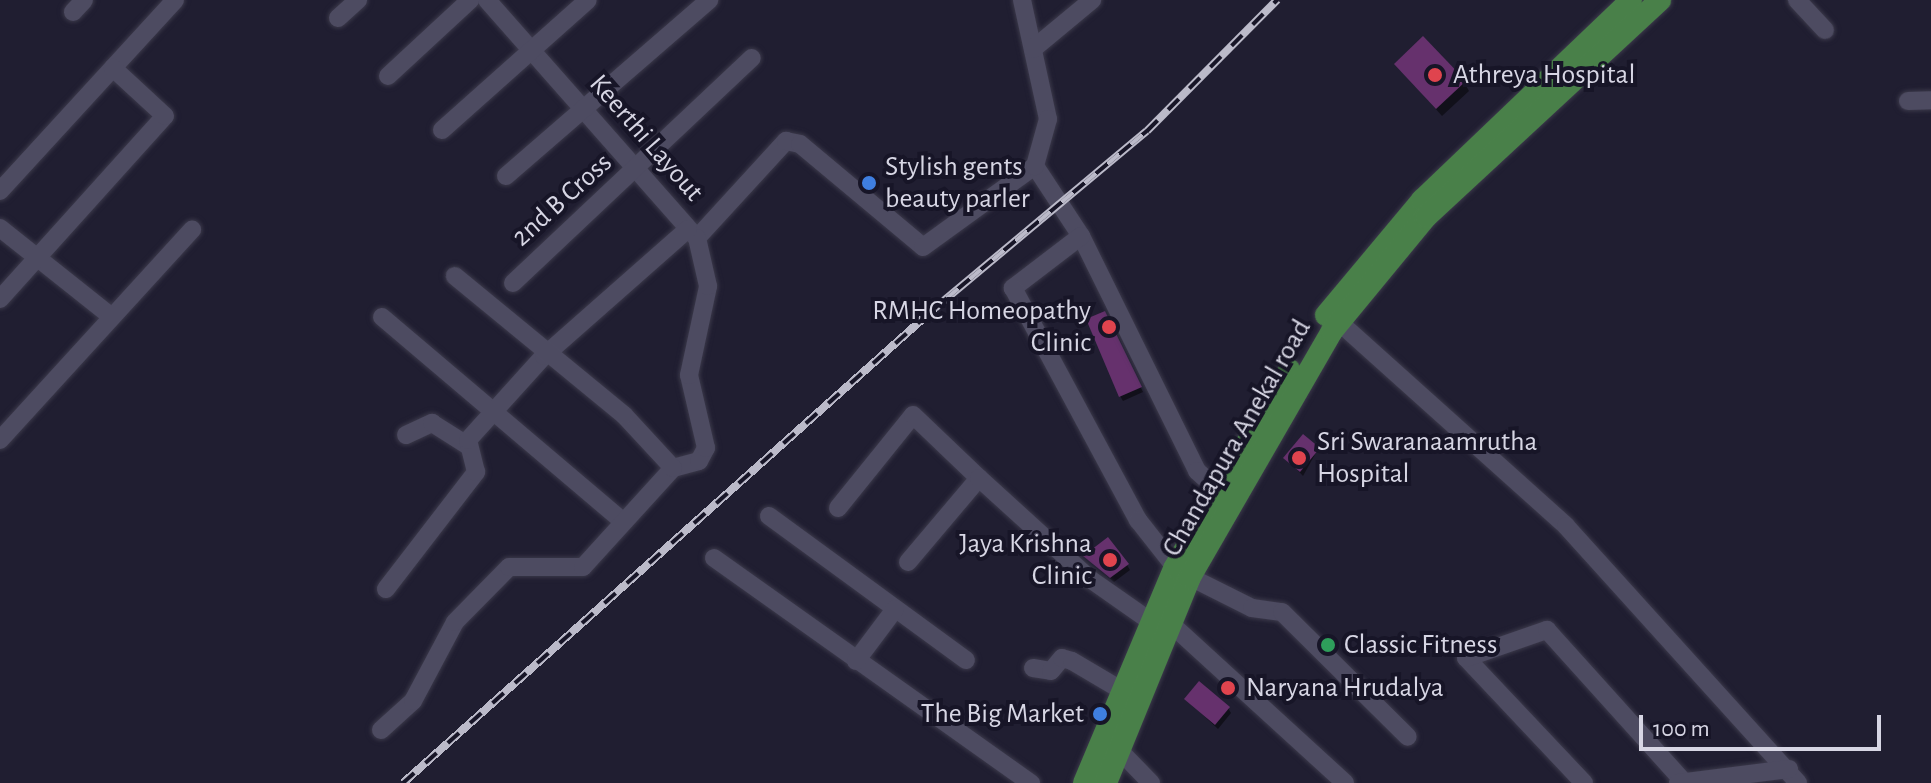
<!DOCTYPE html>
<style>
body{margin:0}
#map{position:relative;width:1931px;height:783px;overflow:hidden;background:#201e31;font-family:"Alegreya Sans",sans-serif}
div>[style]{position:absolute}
.shadow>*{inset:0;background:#0007}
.building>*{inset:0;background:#66316d}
.roads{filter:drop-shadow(0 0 2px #3b394a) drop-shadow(0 0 2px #3b394a)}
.minor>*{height:18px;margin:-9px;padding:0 9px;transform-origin:9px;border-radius:9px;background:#4d4b61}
.major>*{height:22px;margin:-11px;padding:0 11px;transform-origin:11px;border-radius:11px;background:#498049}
.rail>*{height:8px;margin-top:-4px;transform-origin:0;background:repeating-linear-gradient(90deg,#171527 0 15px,#bbbac9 0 30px);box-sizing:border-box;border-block:2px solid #bbbac9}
.dots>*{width:22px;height:22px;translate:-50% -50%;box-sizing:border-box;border:4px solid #171527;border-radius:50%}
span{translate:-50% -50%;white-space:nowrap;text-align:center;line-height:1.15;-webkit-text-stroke:8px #171527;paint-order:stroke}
.poi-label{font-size:28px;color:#d7d6e4}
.left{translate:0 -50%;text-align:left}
.right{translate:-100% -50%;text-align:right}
.street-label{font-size:28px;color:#d7d6e4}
.scale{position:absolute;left:1639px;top:715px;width:242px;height:36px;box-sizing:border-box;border:4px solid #d7d6e4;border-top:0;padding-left:10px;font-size:24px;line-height:28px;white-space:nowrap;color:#d7d6e4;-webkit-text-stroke:6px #171527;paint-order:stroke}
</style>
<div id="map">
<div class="shadow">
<div style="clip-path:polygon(1396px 64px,1464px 82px,1469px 91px,1442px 116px)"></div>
<div style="clip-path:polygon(1104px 313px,1143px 392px,1123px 401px,1120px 396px)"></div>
<div style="clip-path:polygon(1318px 449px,1303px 476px,1286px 458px)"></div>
<div style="clip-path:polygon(1085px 557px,1127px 565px,1130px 570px,1114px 582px)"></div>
<div style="clip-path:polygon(1186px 699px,1228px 708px,1231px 713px,1218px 729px)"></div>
</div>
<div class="building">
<div style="clip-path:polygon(1423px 36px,1466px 81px,1436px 109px,1394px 64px)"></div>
<div style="clip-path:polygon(1105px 311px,1142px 387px,1119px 397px,1086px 319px)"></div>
<div style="clip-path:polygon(1303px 434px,1320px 448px,1300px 472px,1283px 458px)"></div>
<div style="clip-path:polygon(1108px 537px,1129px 564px,1110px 578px,1083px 556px)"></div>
<div style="clip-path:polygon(1199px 681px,1230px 707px,1215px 725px,1184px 699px)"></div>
</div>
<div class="roads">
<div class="minor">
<div style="left:487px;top:0;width:317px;rotate:48.6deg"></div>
<div style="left:697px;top:238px;width:132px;rotate:-47.5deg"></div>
<div style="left:786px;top:141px;width:14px;rotate:12deg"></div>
<div style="left:800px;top:144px;width:160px;rotate:39.9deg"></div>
<div style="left:923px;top:247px;width:138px;rotate:-35.9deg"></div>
<div style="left:1035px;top:166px;width:84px;rotate:56.7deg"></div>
<div style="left:1081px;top:236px;width:262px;rotate:63.7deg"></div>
<div style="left:1197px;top:471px;width:40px;rotate:42deg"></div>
<div style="left:1022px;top:0;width:122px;rotate:77.7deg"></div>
<div style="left:1048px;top:119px;width:49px;rotate:105.5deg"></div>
<div style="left:1797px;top:0;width:41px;rotate:47deg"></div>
<div style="left:73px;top:12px;width:16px;rotate:-47deg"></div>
<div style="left:338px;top:18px;width:27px;rotate:-42deg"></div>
<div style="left:1033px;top:49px;width:77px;rotate:-39.7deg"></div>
<div style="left:388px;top:76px;width:112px;rotate:-42.8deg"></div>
<div style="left:1908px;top:101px;width:23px;rotate:-2deg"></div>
<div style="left:442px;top:130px;width:195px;rotate:-41.7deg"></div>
<div style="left:506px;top:176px;width:269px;rotate:-40.9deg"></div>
<div style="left:0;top:191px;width:259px;rotate:-47.5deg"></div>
<div style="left:0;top:228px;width:143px;rotate:38.5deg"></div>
<div style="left:1081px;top:236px;width:86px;rotate:142.6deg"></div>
<div style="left:1013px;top:288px;width:264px;rotate:61.7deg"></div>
<div style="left:1138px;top:520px;width:60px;rotate:51.8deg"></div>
<div style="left:513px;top:283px;width:328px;rotate:-43.3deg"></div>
<div style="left:0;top:299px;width:246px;rotate:-48deg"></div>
<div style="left:165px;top:116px;width:71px;rotate:-137.3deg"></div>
<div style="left:382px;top:317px;width:317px;rotate:40.3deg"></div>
<div style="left:1339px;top:322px;width:305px;rotate:41.9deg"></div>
<div style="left:1566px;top:526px;width:346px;rotate:47.9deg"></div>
<div style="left:406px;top:435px;width:29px;rotate:-25deg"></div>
<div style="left:432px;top:423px;width:41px;rotate:32.2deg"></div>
<div style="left:0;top:440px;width:285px;rotate:-47.6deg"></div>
<div style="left:673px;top:468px;width:27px;rotate:-15deg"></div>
<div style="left:699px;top:461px;width:15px;rotate:-62deg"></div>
<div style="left:706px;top:448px;width:75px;rotate:-103.1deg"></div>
<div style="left:689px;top:375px;width:91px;rotate:-77.9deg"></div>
<div style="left:708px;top:286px;width:49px;rotate:-102.9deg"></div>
<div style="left:838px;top:508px;width:119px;rotate:-51.1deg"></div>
<div style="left:913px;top:415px;width:91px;rotate:43.7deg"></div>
<div style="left:769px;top:516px;width:244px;rotate:36.2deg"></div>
<div style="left:714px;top:558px;width:389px;rotate:35.4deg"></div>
<div style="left:908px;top:562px;width:110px;rotate:-49.8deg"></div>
<div style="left:979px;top:478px;width:150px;rotate:42.3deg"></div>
<div style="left:1090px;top:579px;width:73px;rotate:35deg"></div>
<div style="left:1190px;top:577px;width:69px;rotate:26.6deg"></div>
<div style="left:1252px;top:608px;width:30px;rotate:8deg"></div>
<div style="left:1282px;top:612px;width:177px;rotate:44.8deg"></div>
<div style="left:386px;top:589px;width:148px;rotate:-52.4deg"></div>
<div style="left:476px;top:472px;width:33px;rotate:-104deg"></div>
<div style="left:468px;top:440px;width:113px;rotate:-47.9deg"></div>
<div style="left:544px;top:356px;width:192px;rotate:-41.4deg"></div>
<div style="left:1170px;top:623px;width:237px;rotate:42.4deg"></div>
<div style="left:856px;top:661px;width:65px;rotate:-53.1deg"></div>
<div style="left:1033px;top:668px;width:18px;rotate:9deg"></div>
<div style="left:1051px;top:671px;width:17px;rotate:-50deg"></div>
<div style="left:1062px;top:658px;width:10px;rotate:17deg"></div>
<div style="left:1072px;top:661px;width:57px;rotate:30.6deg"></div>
<div style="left:381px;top:730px;width:43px;rotate:-42.2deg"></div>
<div style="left:413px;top:701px;width:89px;rotate:-62deg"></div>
<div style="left:455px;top:622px;width:77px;rotate:-45.5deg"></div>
<div style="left:509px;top:567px;width:74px"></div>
<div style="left:583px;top:567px;width:134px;rotate:-47.7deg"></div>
<div style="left:673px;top:468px;width:72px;rotate:-132.8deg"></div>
<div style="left:624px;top:415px;width:219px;rotate:-140.6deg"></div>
<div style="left:1119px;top:750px;width:46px;rotate:45.9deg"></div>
<div style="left:1584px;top:783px;width:172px;rotate:-133.3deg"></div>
<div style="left:1466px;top:658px;width:86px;rotate:-19.1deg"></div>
<div style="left:1547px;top:630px;width:205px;rotate:48deg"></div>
<div style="left:1678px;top:783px;width:112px;rotate:-7.2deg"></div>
</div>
<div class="major">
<div style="left:1326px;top:315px;width:150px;rotate:-50.1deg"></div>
<div style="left:1422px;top:200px;width:289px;rotate:-43.7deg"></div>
<div style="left:1084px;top:783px;width:234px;rotate:-67.2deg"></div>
<div style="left:1175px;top:567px;width:228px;rotate:-59.9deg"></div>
<div style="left:1106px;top:783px;width:222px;rotate:-67.8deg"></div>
<div style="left:1190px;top:577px;width:284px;rotate:-60deg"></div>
<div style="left:1332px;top:331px;width:148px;rotate:-50.5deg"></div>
<div style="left:1426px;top:217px;width:319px;rotate:-42.8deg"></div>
</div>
</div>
<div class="rail">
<div style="left:403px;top:783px;width:713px;rotate:-41.76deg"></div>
<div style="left:935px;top:308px;width:276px;rotate:-39.9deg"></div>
<div style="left:1147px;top:131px;width:185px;rotate:-45.2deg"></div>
</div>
<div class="dots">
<div style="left:1435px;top:75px;background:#e0444e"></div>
<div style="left:869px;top:183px;background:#3f7fe0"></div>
<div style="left:1109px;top:327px;background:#e0444e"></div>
<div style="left:1299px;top:458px;background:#e0444e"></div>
<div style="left:1110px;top:560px;background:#e0444e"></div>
<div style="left:1328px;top:645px;background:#2e9e5b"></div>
<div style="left:1228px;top:688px;background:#e0444e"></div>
<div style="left:1100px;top:714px;background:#3f7fe0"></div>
</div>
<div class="poi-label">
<span class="left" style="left:1453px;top:75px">Athreya Hospital</span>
<span class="left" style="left:885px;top:183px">Stylish gents<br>beauty parler</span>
<span class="right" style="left:1091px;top:327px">RMHC Homeopathy<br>Clinic</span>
<span class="left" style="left:1317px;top:458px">Sri Swaranaamrutha<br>Hospital</span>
<span class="right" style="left:1092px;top:560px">Jaya Krishna<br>Clinic</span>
<span class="left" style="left:1344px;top:645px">Classic Fitness</span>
<span class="left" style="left:1246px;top:688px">Naryana Hrudalya</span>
<span class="right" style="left:1084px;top:714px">The Big Market</span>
</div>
<div class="street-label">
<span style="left:646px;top:138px;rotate:49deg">Keerthi Layout</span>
<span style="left:562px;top:200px;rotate:-42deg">2nd B Cross</span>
<span style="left:1237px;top:438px;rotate:-60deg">Chandapura Anekal road</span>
</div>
<div class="scale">100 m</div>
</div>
